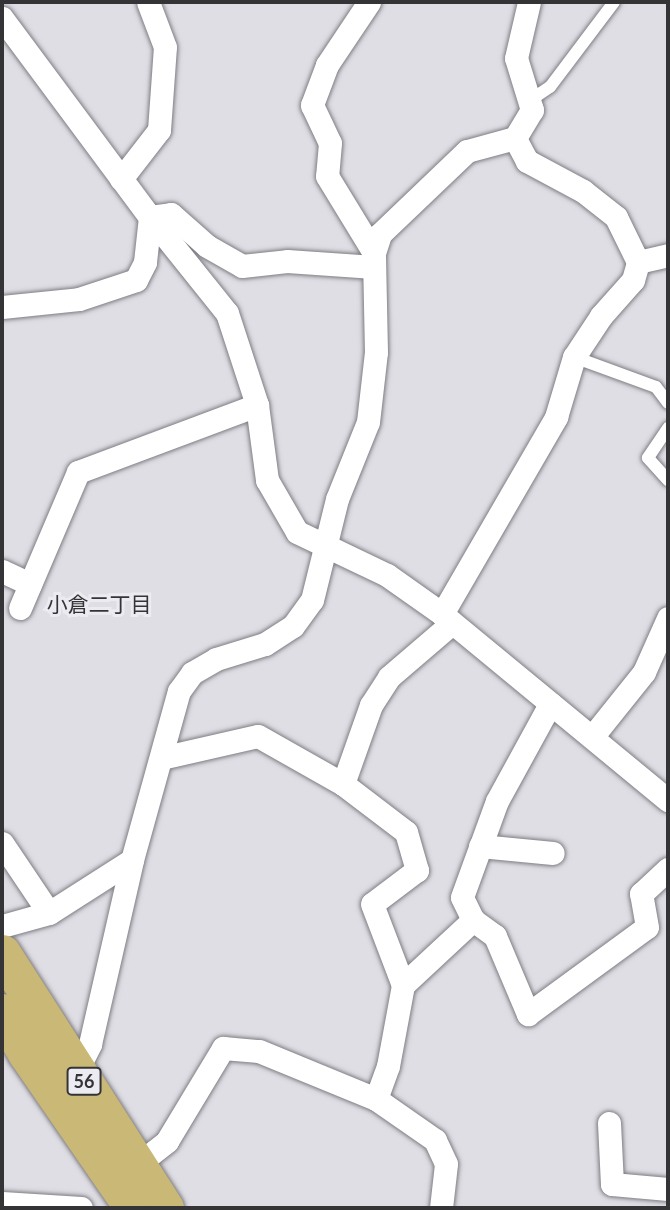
<!DOCTYPE html>
<meta charset="utf-8">
<style>
body{margin:0}
#map{position:relative;width:670px;height:1210px;overflow:hidden;background:#dfdee4;font-family:Lato,"Noto Sans JP",sans-serif}
div>[style]{position:absolute}
.roads{filter:drop-shadow(0 0 2px #7f7d83) drop-shadow(0 0 2px #7f7d83)}
.lane>*{height:12px;margin:-6px;padding:0 6px;transform-origin:6px;border-radius:6px;background:#fff}
.street>*{height:23px;margin:-11.5px;padding:0 11.5px;transform-origin:11.5px;border-radius:11.5px;background:#fff}
.primary>*{height:37px;margin:-18.5px;padding:0 18.5px;transform-origin:18.5px;border-radius:18.5px;background:#c9b876}
span{translate:-50% -50%;white-space:nowrap;text-align:center;line-height:1.15;-webkit-text-stroke:6px #ecebf1;paint-order:stroke}
.shield-label span{padding:2px 5px;background:#ecebf1;border:2px solid;border-radius:5px;-webkit-text-stroke-width:0}
.shield-label{font-size:18px;color:#343436;font-weight:700}
.neighbourhood-label{font-size:21px;color:#343436}
.frame{position:absolute;inset:0;border:4px solid #343436;pointer-events:none}
</style>
<div id="map">
<div class="roads">
<div class="lane">
<div style="left:529px;top:101px;width:25px;rotate:-34deg"></div>
<div style="left:550px;top:87px;width:106px;rotate:-53deg"></div>
<div style="left:574px;top:357px;width:87px;rotate:20.1deg"></div>
<div style="left:656px;top:387px;width:20px;rotate:53deg"></div>
<div style="left:668px;top:428px;width:36px;rotate:124deg"></div>
<div style="left:648px;top:458px;width:30px;rotate:48deg"></div>
</div>
<div class="street">
<div style="left:369px;top:2px;width:76px;rotate:123.7deg"></div>
<div style="left:327px;top:65px;width:43px;rotate:110.6deg"></div>
<div style="left:312px;top:105px;width:42px;rotate:64.7deg"></div>
<div style="left:330px;top:143px;width:33px;rotate:95deg"></div>
<div style="left:327px;top:176px;width:90px;rotate:58.6deg"></div>
<div style="left:2px;top:18px;width:248px;rotate:53.4deg"></div>
<div style="left:150px;top:217px;width:21px;rotate:-8deg"></div>
<div style="left:171px;top:214px;width:48px;rotate:41.6deg"></div>
<div style="left:207px;top:246px;width:40px;rotate:29.7deg"></div>
<div style="left:242px;top:266px;width:45px;rotate:-6.3deg"></div>
<div style="left:287px;top:261px;width:87px;rotate:3.9deg"></div>
<div style="left:121px;top:179px;width:62px;rotate:-52.2deg"></div>
<div style="left:159px;top:130px;width:83px;rotate:-85.9deg"></div>
<div style="left:165px;top:47px;width:48px;rotate:-110.7deg"></div>
<div style="left:638px;top:262px;width:31px;rotate:-13deg"></div>
<div style="left:2px;top:307px;width:77px;rotate:-5.9deg"></div>
<div style="left:79px;top:299px;width:60px;rotate:-18.4deg"></div>
<div style="left:136px;top:280px;width:20px;rotate:-63deg"></div>
<div style="left:145px;top:262px;width:45px;rotate:-83.7deg"></div>
<div style="left:150px;top:217px;width:123px;rotate:51.3deg"></div>
<div style="left:227px;top:313px;width:97px;rotate:71.9deg"></div>
<div style="left:257px;top:405px;width:76px;rotate:82.4deg"></div>
<div style="left:267px;top:480px;width:60px;rotate:60deg"></div>
<div style="left:297px;top:532px;width:100px;rotate:25.5deg"></div>
<div style="left:387px;top:575px;width:67px;rotate:35.3deg"></div>
<div style="left:442px;top:614px;width:293px;rotate:39.5deg"></div>
<div style="left:2px;top:571px;width:31px;rotate:25deg"></div>
<div style="left:20px;top:608px;width:148px;rotate:-66.9deg"></div>
<div style="left:78px;top:472px;width:191px;rotate:-20.5deg"></div>
<div style="left:442px;top:614px;width:228px;rotate:-59.9deg"></div>
<div style="left:556px;top:417px;width:63px;rotate:-73.3deg"></div>
<div style="left:574px;top:357px;width:49px;rotate:-56.6deg"></div>
<div style="left:601px;top:316px;width:48px;rotate:-48.4deg"></div>
<div style="left:633px;top:280px;width:19px;rotate:-74deg"></div>
<div style="left:638px;top:262px;width:50px;rotate:-116.1deg"></div>
<div style="left:616px;top:217px;width:42px;rotate:-141.8deg"></div>
<div style="left:583px;top:191px;width:64px;rotate:-151.8deg"></div>
<div style="left:527px;top:161px;width:26px;rotate:-118deg"></div>
<div style="left:592px;top:737px;width:83px;rotate:-51.3deg"></div>
<div style="left:644px;top:672px;width:59px;rotate:-66deg"></div>
<div style="left:161px;top:758px;width:99px;rotate:-12.8deg"></div>
<div style="left:258px;top:736px;width:98px;rotate:29.5deg"></div>
<div style="left:343px;top:784px;width:79px;rotate:37.3deg"></div>
<div style="left:406px;top:832px;width:40px;rotate:74deg"></div>
<div style="left:417px;top:870px;width:56px;rotate:142.9deg"></div>
<div style="left:372px;top:904px;width:87px;rotate:69.1deg"></div>
<div style="left:343px;top:784px;width:84px;rotate:-70.5deg"></div>
<div style="left:371px;top:705px;width:33px;rotate:-57deg"></div>
<div style="left:389px;top:677px;width:83px;rotate:-40.6deg"></div>
<div style="left:2px;top:843px;width:84px;rotate:56.1deg"></div>
<div style="left:480px;top:846px;width:73px;rotate:5.5deg"></div>
<div style="left:473px;top:920px;width:25px;rotate:-116deg"></div>
<div style="left:462px;top:897px;width:102px;rotate:-70deg"></div>
<div style="left:497px;top:801px;width:111px;rotate:-61.3deg"></div>
<div style="left:2px;top:926px;width:49px;rotate:-15.5deg"></div>
<div style="left:49px;top:913px;width:98px;rotate:-32.6deg"></div>
<div style="left:73px;top:1078px;width:38px;rotate:-63deg"></div>
<div style="left:90px;top:1044px;width:189px;rotate:-77.1deg"></div>
<div style="left:132px;top:860px;width:175px;rotate:-74.5deg"></div>
<div style="left:179px;top:691px;width:22px;rotate:-54deg"></div>
<div style="left:192px;top:673px;width:28px;rotate:-30deg"></div>
<div style="left:216px;top:659px;width:51px;rotate:-17deg"></div>
<div style="left:265px;top:644px;width:33px;rotate:-33deg"></div>
<div style="left:293px;top:626px;width:32px;rotate:-54deg"></div>
<div style="left:312px;top:600px;width:104px;rotate:-76.1deg"></div>
<div style="left:337px;top:499px;width:83px;rotate:-68.1deg"></div>
<div style="left:368px;top:422px;width:70px;rotate:-83.5deg"></div>
<div style="left:376px;top:352px;width:99px;rotate:-91.2deg"></div>
<div style="left:374px;top:253px;width:20px;rotate:-72deg"></div>
<div style="left:380px;top:234px;width:120px;rotate:-43.7deg"></div>
<div style="left:467px;top:151px;width:50px;rotate:-15.2deg"></div>
<div style="left:515px;top:138px;width:33px;rotate:-59deg"></div>
<div style="left:532px;top:110px;width:54px;rotate:-107.1deg"></div>
<div style="left:516px;top:58px;width:57px;rotate:-76.9deg"></div>
<div style="left:376px;top:1099px;width:35px;rotate:-70deg"></div>
<div style="left:388px;top:1066px;width:82px;rotate:-79.5deg"></div>
<div style="left:403px;top:985px;width:96px;rotate:-42.9deg"></div>
<div style="left:473px;top:920px;width:27px;rotate:36deg"></div>
<div style="left:495px;top:936px;width:85px;rotate:67.1deg"></div>
<div style="left:528px;top:1014px;width:147px;rotate:-36.2deg"></div>
<div style="left:647px;top:927px;width:34px;rotate:-100deg"></div>
<div style="left:641px;top:894px;width:37px;rotate:-43deg"></div>
<div style="left:609px;top:1123px;width:61px;rotate:87.2deg"></div>
<div style="left:612px;top:1184px;width:56px;rotate:5.1deg"></div>
<div style="left:137px;top:1176px;width:12px;rotate:-85deg"></div>
<div style="left:138px;top:1164px;width:37px;rotate:-38deg"></div>
<div style="left:167px;top:1141px;width:109px;rotate:-58.9deg"></div>
<div style="left:223px;top:1048px;width:36px;rotate:5deg"></div>
<div style="left:259px;top:1051px;width:126px;rotate:22.3deg"></div>
<div style="left:376px;top:1099px;width:72px;rotate:34.8deg"></div>
<div style="left:435px;top:1140px;width:26px;rotate:65deg"></div>
<div style="left:446px;top:1164px;width:44px;rotate:96.5deg"></div>
<div style="left:2px;top:1203px;width:79px;rotate:3.6deg"></div>
</div>
<div class="primary">
<div style="left:2px;top:953px;width:303px;rotate:57.4deg"></div>
<div style="left:2px;top:1012px;width:48px;rotate:59.7deg"></div>
<div style="left:26px;top:1053px;width:188px;rotate:55.4deg"></div>
</div>
</div>
<div class="shield-label">
<span style="left:84px;top:1081px">56</span>
</div>
<div class="neighbourhood-label">
<span style="left:99px;top:604px">小倉二丁目</span>
</div>
<div class="frame"></div>
</div>
